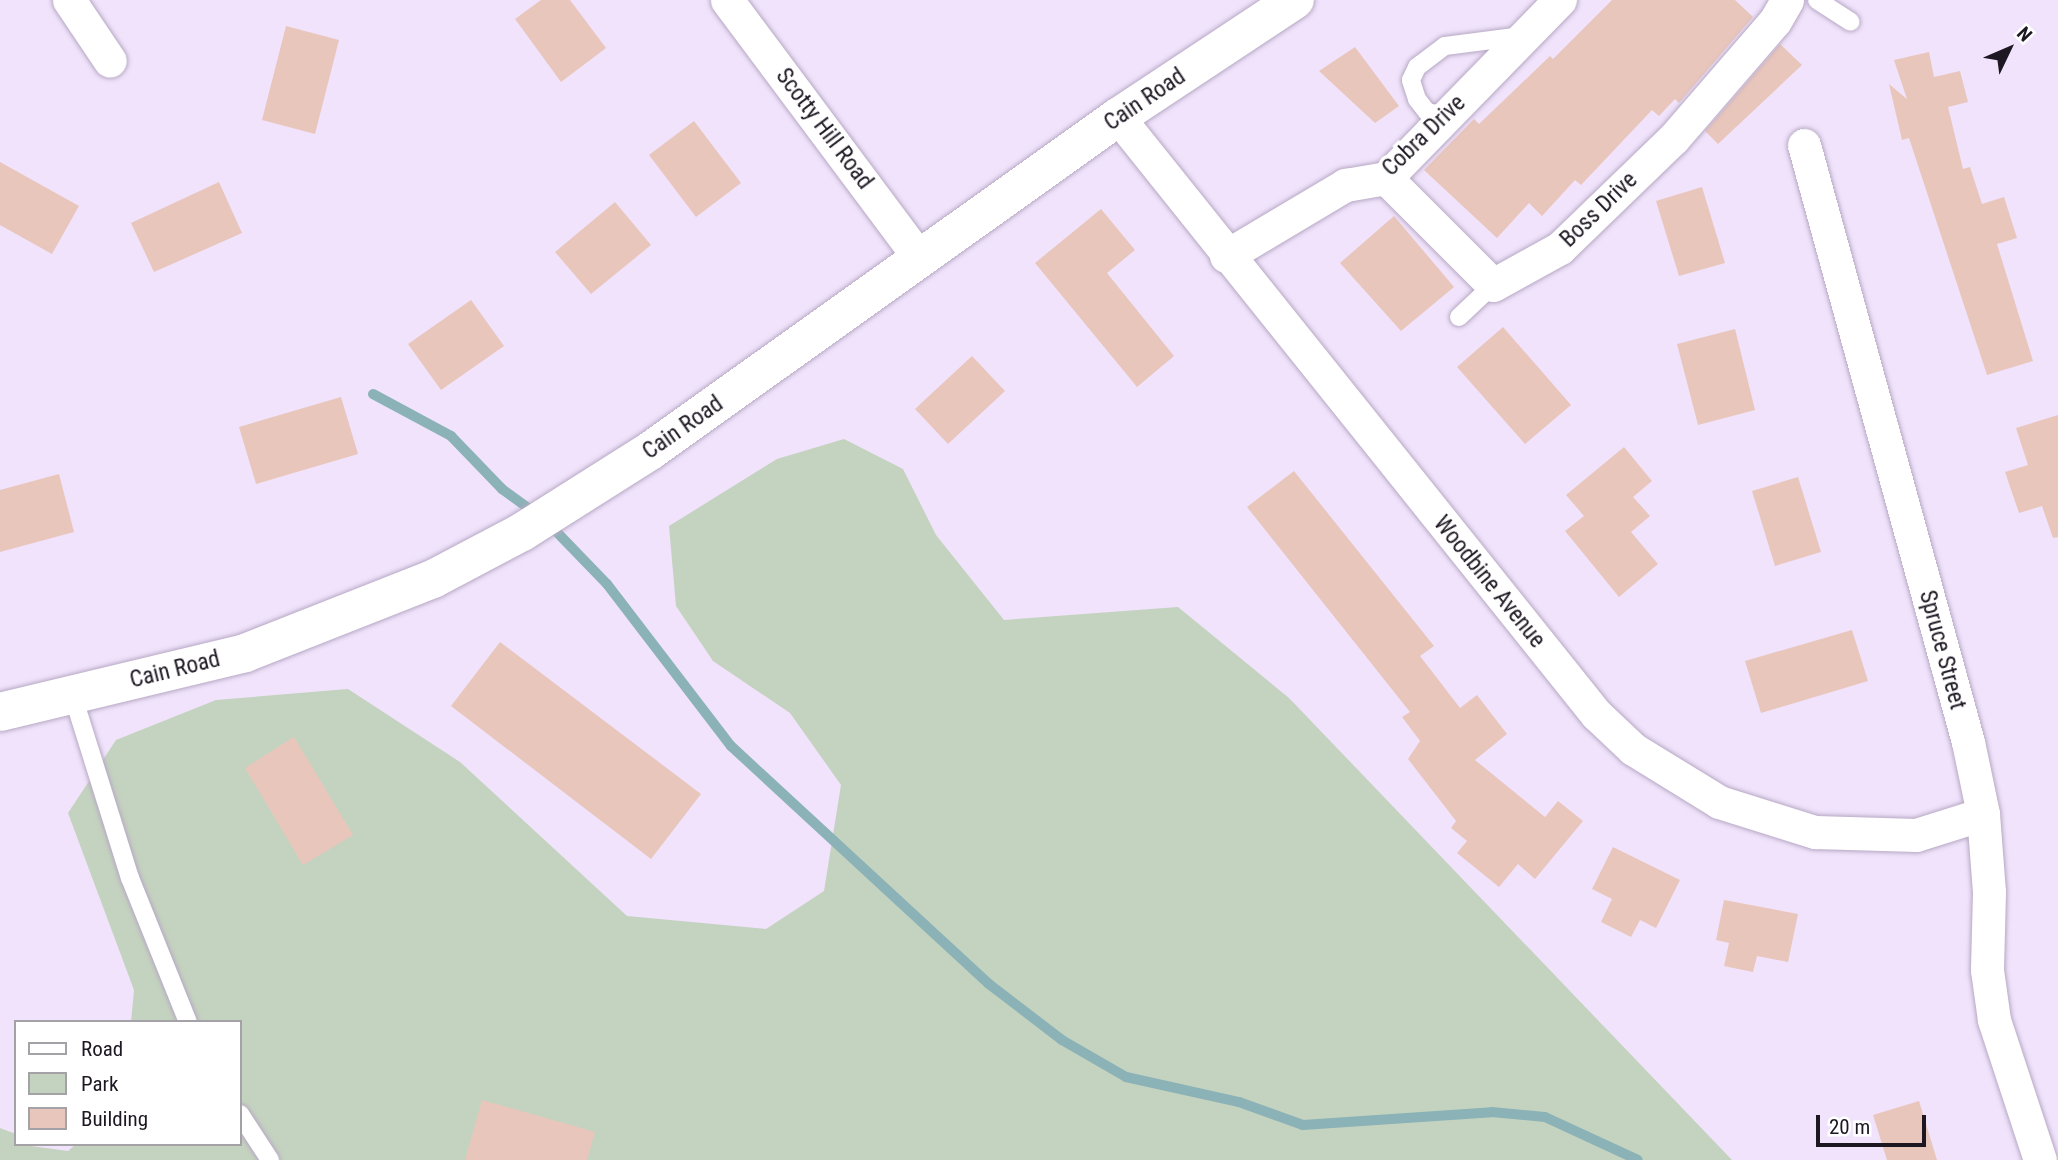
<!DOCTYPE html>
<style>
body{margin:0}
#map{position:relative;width:2058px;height:1160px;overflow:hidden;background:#f0e3fb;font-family:"Roboto Condensed",sans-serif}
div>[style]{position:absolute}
.green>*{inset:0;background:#c4d3bf}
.stream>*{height:10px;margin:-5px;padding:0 5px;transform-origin:5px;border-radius:5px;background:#8bb2b7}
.building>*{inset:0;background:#e9c6bc}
.roads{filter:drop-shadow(0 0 2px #b7a8c4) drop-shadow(0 0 2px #b7a8c4)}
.service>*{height:18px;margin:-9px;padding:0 9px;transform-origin:9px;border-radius:9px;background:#fff}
.minor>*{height:33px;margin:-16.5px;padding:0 16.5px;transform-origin:16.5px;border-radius:16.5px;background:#fff}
.secondary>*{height:38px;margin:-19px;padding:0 19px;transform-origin:19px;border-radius:19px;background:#fff}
span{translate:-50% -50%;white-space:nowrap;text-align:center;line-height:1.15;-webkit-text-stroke:7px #fff;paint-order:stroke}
.street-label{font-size:23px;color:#1d1722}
.legend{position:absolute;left:14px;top:1020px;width:228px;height:126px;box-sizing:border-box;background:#fff;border:2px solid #a5a2a7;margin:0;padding:9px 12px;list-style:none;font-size:21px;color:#1d1722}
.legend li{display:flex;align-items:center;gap:14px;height:35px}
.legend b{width:35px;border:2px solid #a5a2a7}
.north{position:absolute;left:1974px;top:14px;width:70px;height:70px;-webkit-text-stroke:5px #fff;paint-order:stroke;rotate:46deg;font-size:19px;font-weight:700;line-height:28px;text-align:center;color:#1d1722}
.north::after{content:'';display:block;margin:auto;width:24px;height:32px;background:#1d1722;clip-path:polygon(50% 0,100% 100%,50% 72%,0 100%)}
.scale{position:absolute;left:1816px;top:1115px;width:110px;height:32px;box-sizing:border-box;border:4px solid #1d1722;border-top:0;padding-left:9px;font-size:21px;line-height:24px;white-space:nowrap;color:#1d1722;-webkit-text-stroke:5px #fff;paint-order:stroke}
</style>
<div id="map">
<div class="green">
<div style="clip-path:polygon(844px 439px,903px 469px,936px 535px,1004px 620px,1178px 607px,1289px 698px,1732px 1160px,0 1160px,0 1128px,16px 1134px,16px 1144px,68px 1151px,76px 1144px,240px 1144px,240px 1022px,131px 1022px,134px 990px,68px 813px,116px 740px,216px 700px,348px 689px,460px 762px,627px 916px,766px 929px,824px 891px,841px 785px,790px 713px,713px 661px,676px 606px,669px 526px,777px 459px)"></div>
</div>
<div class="stream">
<div style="left:373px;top:394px;width:89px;rotate:28.3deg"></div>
<div style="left:451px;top:436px;width:74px;rotate:46.1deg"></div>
<div style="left:502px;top:489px;width:41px;rotate:36deg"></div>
<div style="left:548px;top:523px;width:85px;rotate:46deg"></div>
<div style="left:607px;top:584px;width:204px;rotate:52.6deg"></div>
<div style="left:731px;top:746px;width:351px;rotate:42.7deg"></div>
<div style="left:989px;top:984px;width:92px;rotate:37.5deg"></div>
<div style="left:1062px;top:1040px;width:74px;rotate:30deg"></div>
<div style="left:1126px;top:1077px;width:116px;rotate:12.5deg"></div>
<div style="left:1239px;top:1102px;width:68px;rotate:19.8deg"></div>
<div style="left:1303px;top:1125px;width:189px;rotate:-3.9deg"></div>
<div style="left:1492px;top:1112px;width:53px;rotate:5.4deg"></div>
<div style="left:1545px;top:1117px;width:102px;rotate:24.8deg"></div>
</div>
<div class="building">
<div style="clip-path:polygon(541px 0,570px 0,606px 48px,561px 82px,515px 19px)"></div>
<div style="clip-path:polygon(1612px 0,1735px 0,1753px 17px,1679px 103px,1675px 99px,1659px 116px,1652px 110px,1581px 185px,1575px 180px,1542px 216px,1529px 203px,1497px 238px,1424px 170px,1474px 119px,1479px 124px,1550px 56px,1553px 59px)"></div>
<div style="clip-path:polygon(286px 26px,339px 40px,315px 134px,262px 120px)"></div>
<div style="clip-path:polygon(1780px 44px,1802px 65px,1718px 144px,1705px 131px)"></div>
<div style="clip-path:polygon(1355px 47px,1399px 106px,1375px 123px,1319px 71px)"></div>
<div style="clip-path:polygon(1929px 52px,1934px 77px,1960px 71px,1968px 102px,1948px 107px,1963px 169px,1970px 167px,1982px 204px,2004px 197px,2017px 238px,1997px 244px,2033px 361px,1987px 375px,1909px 138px,1902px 140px,1889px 84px,1907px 99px,1894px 60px)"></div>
<div style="clip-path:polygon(694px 121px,741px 183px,696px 217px,649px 155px)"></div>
<div style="clip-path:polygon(0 162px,79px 206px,52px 254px,0 225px)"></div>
<div style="clip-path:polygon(219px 182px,242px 233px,154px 272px,131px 223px)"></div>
<div style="clip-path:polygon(1702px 187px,1725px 263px,1679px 276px,1656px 201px)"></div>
<div style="clip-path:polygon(615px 202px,651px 245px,591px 294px,555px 252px)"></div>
<div style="clip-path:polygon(1101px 209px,1135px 250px,1107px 273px,1174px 356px,1137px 387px,1035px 263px)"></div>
<div style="clip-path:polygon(1394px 216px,1454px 287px,1401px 331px,1340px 263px)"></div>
<div style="clip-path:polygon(471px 300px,504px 346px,441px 390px,408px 344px)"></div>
<div style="clip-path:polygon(1503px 327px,1571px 405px,1525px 444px,1457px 367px)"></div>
<div style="clip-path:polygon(1735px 329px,1755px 410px,1698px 425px,1677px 344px)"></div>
<div style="clip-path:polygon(972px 356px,1005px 391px,948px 444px,915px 409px)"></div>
<div style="clip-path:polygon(341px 397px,358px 454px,256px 484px,239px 427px)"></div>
<div style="clip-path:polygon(2058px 415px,2058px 537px,2053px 538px,2042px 506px,2019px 513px,2005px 472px,2028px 465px,2016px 428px)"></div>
<div style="clip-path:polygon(1624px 447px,1652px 481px,1633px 497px,1650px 516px,1631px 532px,1658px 564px,1619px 597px,1565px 531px,1584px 516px,1566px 495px)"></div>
<div style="clip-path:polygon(1294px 471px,1434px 646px,1420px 656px,1460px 708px,1477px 695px,1507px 734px,1475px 760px,1545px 817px,1558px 801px,1583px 821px,1535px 879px,1518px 864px,1499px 887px,1457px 853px,1467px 841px,1451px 828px,1456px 821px,1408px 759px,1420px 741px,1402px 717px,1410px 712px,1247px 507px)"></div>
<div style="clip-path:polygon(59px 474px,74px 532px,0 552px,0 490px)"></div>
<div style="clip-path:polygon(1798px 477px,1821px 552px,1775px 566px,1752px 491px)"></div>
<div style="clip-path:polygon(1852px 630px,1868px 681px,1761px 713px,1745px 661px)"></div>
<div style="clip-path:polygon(500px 642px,701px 794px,651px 859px,451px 706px)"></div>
<div style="clip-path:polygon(294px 737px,353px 835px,303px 865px,245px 768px)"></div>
<div style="clip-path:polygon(1613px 847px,1680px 880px,1656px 928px,1640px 920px,1631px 937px,1601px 922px,1612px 899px,1592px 889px)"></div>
<div style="clip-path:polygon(1724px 900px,1798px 914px,1788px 962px,1757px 956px,1753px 972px,1724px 966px,1729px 943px,1716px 940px)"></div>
<div style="clip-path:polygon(482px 1100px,595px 1132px,587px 1160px,465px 1160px)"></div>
<div style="clip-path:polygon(1919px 1101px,1937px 1160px,1887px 1160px,1873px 1115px)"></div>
</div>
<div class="roads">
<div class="service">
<div style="left:1817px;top:0;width:40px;rotate:32.9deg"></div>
<div style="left:1447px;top:116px;width:20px;rotate:-169deg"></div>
<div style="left:1427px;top:112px;width:16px;rotate:-128deg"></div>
<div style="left:1417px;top:99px;width:20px;rotate:-108deg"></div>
<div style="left:1411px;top:80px;width:14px;rotate:-65deg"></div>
<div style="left:1417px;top:67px;width:35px;rotate:-37deg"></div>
<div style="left:1445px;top:46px;width:78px;rotate:-7.4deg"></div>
<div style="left:1459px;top:317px;width:47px;rotate:-43.3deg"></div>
<div style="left:72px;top:693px;width:194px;rotate:72.6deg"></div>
<div style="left:130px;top:878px;width:155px;rotate:68.1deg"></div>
<div style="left:240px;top:1114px;width:55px;rotate:56.9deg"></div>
</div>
<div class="minor">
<div style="left:69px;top:0;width:73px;rotate:56.1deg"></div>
<div style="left:727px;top:0;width:323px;rotate:53.3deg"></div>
<div style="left:1118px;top:117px;width:765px;rotate:51.32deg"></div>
<div style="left:1596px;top:714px;width:51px;rotate:43.4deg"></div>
<div style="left:1633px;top:749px;width:101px;rotate:31.6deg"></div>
<div style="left:1719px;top:802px;width:101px;rotate:17.4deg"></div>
<div style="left:1815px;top:832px;width:101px;rotate:1.7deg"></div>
<div style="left:1916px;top:835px;width:70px;rotate:-17.4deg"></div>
<div style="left:1804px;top:145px;width:619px;rotate:74.64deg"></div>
<div style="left:1968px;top:742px;width:74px;rotate:78.2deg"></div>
<div style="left:1983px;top:814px;width:78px;rotate:85.6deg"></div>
<div style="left:1989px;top:892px;width:78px;rotate:91.5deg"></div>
<div style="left:1987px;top:970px;width:50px;rotate:82deg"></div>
<div style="left:1994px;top:1020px;width:147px;rotate:71.8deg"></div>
<div style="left:1386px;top:178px;width:151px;rotate:45deg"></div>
<div style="left:1493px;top:285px;width:77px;rotate:-28.9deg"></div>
<div style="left:1560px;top:248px;width:157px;rotate:-44deg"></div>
<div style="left:1673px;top:139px;width:156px;rotate:-49.2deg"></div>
<div style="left:1775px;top:21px;width:24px;rotate:-60deg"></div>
<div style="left:1226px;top:256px;width:139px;rotate:-30.8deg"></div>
<div style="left:1345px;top:185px;width:42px;rotate:-9.7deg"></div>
<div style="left:1386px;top:178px;width:249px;rotate:-45.7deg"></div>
</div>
<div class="secondary">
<div style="left:0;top:712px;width:252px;rotate:-13.5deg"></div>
<div style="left:245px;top:653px;width:202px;rotate:-21.5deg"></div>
<div style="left:433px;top:579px;width:101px;rotate:-27.8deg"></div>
<div style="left:522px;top:532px;width:151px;rotate:-32.3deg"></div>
<div style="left:650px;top:451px;width:575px;rotate:-35.51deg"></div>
<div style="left:1118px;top:117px;width:212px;rotate:-33.5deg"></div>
</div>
</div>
<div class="street-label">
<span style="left:1145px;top:100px;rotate:-34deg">Cain Road</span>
<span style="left:824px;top:129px;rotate:53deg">Scotty Hill Road</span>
<span style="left:1424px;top:136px;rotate:-44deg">Cobra Drive</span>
<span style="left:1599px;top:210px;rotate:-44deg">Boss Drive</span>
<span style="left:683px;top:428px;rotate:-35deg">Cain Road</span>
<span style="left:1489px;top:582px;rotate:51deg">Woodbine Avenue</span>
<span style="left:1942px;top:650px;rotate:75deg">Spruce Street</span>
<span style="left:175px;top:670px;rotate:-14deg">Cain Road</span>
</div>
<ul class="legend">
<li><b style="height:9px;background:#fff"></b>Road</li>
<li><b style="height:19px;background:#c4d3bf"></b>Park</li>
<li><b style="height:19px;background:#e9c6bc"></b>Building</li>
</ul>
<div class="north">N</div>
<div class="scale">20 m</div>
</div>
